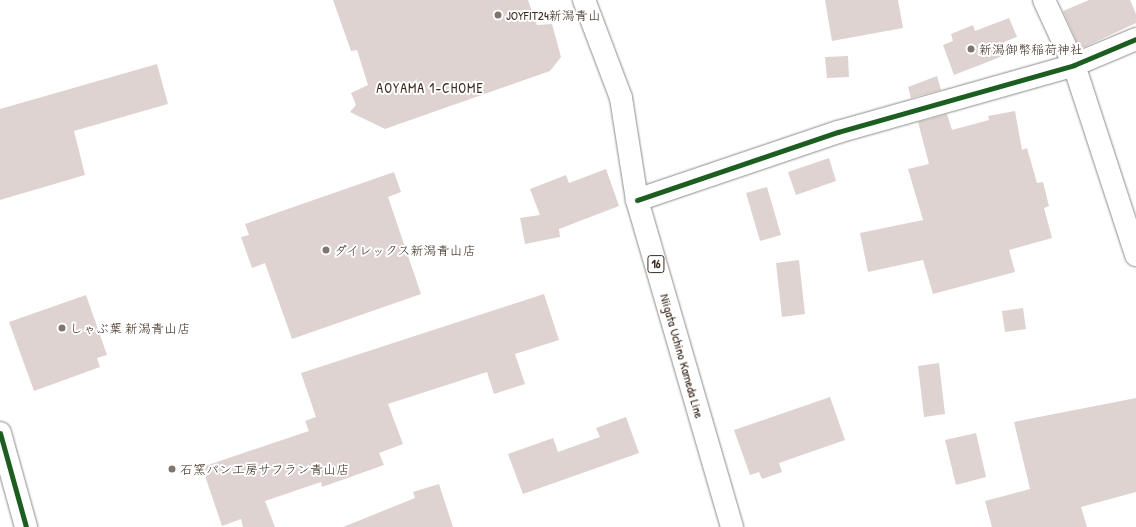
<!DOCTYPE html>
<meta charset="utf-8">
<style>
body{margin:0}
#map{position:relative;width:1136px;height:527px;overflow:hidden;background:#fff;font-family:"Patrick Hand","Klee One",sans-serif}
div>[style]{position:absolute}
.building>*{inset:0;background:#ded3d0}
.roads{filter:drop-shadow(0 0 1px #8e8b88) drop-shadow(0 0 1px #8e8b88)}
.minor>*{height:22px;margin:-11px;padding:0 11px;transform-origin:11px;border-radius:11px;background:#fff}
.tertiary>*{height:22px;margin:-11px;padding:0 11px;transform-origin:11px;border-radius:11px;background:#fff}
.primary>*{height:22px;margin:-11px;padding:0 11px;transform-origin:11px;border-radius:11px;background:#fff}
.cycleway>*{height:5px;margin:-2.5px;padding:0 2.5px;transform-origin:2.5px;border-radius:2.5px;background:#1b5e20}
.dots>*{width:11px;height:11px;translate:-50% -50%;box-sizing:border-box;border:2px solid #fff;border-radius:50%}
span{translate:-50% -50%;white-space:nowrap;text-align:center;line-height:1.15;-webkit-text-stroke:4px #fff;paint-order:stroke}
.shield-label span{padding:1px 3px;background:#fff;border:1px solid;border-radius:3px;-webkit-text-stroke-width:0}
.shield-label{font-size:12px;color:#3b2a1e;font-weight:700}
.poi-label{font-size:13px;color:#3b2a1e}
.left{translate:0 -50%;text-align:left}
.street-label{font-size:13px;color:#3b2a1e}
.neighbourhood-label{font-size:14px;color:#3b2a1e;letter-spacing:1px}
</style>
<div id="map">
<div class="building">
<div style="clip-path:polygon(333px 0,528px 0,537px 25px,552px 24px,561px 57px,550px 71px,385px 129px,350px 112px,356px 105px,351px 93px,368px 85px,357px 50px,351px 51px)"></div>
<div style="clip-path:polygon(825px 0,898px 0,903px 28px,832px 41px)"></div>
<div style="clip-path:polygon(1089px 0,1130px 0,1136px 14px,1136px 23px,1080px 49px,1063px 11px)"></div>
<div style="clip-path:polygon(1009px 18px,1017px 37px,1004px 42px,1008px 54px,954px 75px,943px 45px,953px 41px,951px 34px,973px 25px,975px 31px)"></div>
<div style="clip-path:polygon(848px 56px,849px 77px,827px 78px,825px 57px)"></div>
<div style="clip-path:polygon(157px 64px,168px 104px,74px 131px,85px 175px,0 200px,0 109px)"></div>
<div style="clip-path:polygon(937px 76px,941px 90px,911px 98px,908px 87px)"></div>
<div style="clip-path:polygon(1015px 111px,1022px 150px,1027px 148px,1037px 183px,1043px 182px,1049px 206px,1044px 208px,1052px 238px,1009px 250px,1015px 272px,933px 294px,923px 260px,868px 272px,860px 233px,923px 220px,908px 169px,929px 164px,918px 122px,947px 114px,952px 130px,989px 120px,988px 116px)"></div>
<div style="clip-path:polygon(829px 158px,836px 181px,796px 195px,788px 172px)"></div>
<div style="clip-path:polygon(606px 169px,619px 206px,559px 229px,560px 237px,525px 244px,520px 218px,540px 215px,530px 189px,566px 175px,569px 183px)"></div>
<div style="clip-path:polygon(394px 172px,401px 192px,388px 197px,421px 294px,292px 339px,265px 263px,252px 268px,241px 237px,249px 235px,245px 224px)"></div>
<div style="clip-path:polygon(767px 187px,781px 235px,760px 241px,746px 193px)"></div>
<div style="clip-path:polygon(799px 260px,805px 314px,782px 317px,776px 263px)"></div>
<div style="clip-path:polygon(544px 294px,559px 340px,515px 354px,525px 384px,494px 394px,487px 372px,388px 404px,403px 444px,379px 453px,384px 465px,322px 487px,321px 482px,265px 501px,275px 527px,243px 527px,241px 519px,222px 526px,202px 467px,309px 431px,305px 421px,316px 417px,301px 373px)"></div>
<div style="clip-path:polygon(86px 295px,107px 355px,97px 358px,100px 367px,34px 391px,9px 322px)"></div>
<div style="clip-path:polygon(1023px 308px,1026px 329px,1005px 332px,1002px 311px)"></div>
<div style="clip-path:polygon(939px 363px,945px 414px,924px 417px,918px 366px)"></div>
<div style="clip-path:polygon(830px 397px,845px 440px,779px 463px,782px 472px,762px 479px,759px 472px,750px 475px,734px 430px)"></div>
<div style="clip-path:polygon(1136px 398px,1136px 492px,1081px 507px,1087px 527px,992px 527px,985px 501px,1030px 489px,1014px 422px)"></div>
<div style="clip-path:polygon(626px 417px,639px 453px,523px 494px,508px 454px,553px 438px,558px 452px,600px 437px,596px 428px)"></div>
<div style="clip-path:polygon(976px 433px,986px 477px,956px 485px,945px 440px)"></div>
<div style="clip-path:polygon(439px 484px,453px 527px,343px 527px,415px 498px,413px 492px)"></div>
</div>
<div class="roads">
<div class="minor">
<div style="left:1044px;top:0;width:72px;rotate:65.2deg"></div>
<div style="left:1074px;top:65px;width:200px;rotate:71.9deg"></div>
<div style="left:637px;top:200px;width:212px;rotate:-18.7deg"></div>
<div style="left:838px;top:132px;width:245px;rotate:-15.8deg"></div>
<div style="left:1074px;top:65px;width:67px;rotate:-22.8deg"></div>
</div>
<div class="tertiary">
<div style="left:0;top:433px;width:98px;rotate:74.5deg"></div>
</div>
<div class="primary">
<div style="left:584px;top:0;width:105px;rotate:69.3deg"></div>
<div style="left:621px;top:98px;width:103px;rotate:81.1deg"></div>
<div style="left:637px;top:200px;width:341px;rotate:73.8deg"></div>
</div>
</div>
<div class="cycleway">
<div style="left:637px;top:200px;width:212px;rotate:-18.7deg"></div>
<div style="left:838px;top:132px;width:245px;rotate:-15.8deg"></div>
<div style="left:1074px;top:65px;width:67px;rotate:-22.8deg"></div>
<div style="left:0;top:433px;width:98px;rotate:74.5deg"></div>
</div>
<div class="dots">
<div style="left:498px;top:15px;background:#80756d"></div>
<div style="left:971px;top:49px;background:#80756d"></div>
<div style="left:326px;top:250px;background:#80756d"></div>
<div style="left:62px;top:328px;background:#80756d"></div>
<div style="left:172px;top:469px;background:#80756d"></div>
</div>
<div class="shield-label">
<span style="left:656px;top:264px">16</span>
</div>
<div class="poi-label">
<span class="left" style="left:506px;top:15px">JOYFIT24新潟青山</span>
<span class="left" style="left:979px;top:49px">新潟御幣稲荷神社</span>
<span class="left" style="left:334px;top:250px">ダイレックス新潟青山店</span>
<span class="left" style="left:70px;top:328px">しゃぶ葉 新潟青山店</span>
<span class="left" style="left:180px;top:469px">石窯パン工房サフラン青山店</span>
</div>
<div class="street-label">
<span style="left:682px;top:356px;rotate:74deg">Niigata Uchino Kameda Line</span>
</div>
<div class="neighbourhood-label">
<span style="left:430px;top:88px">AOYAMA 1-CHOME</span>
</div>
</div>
